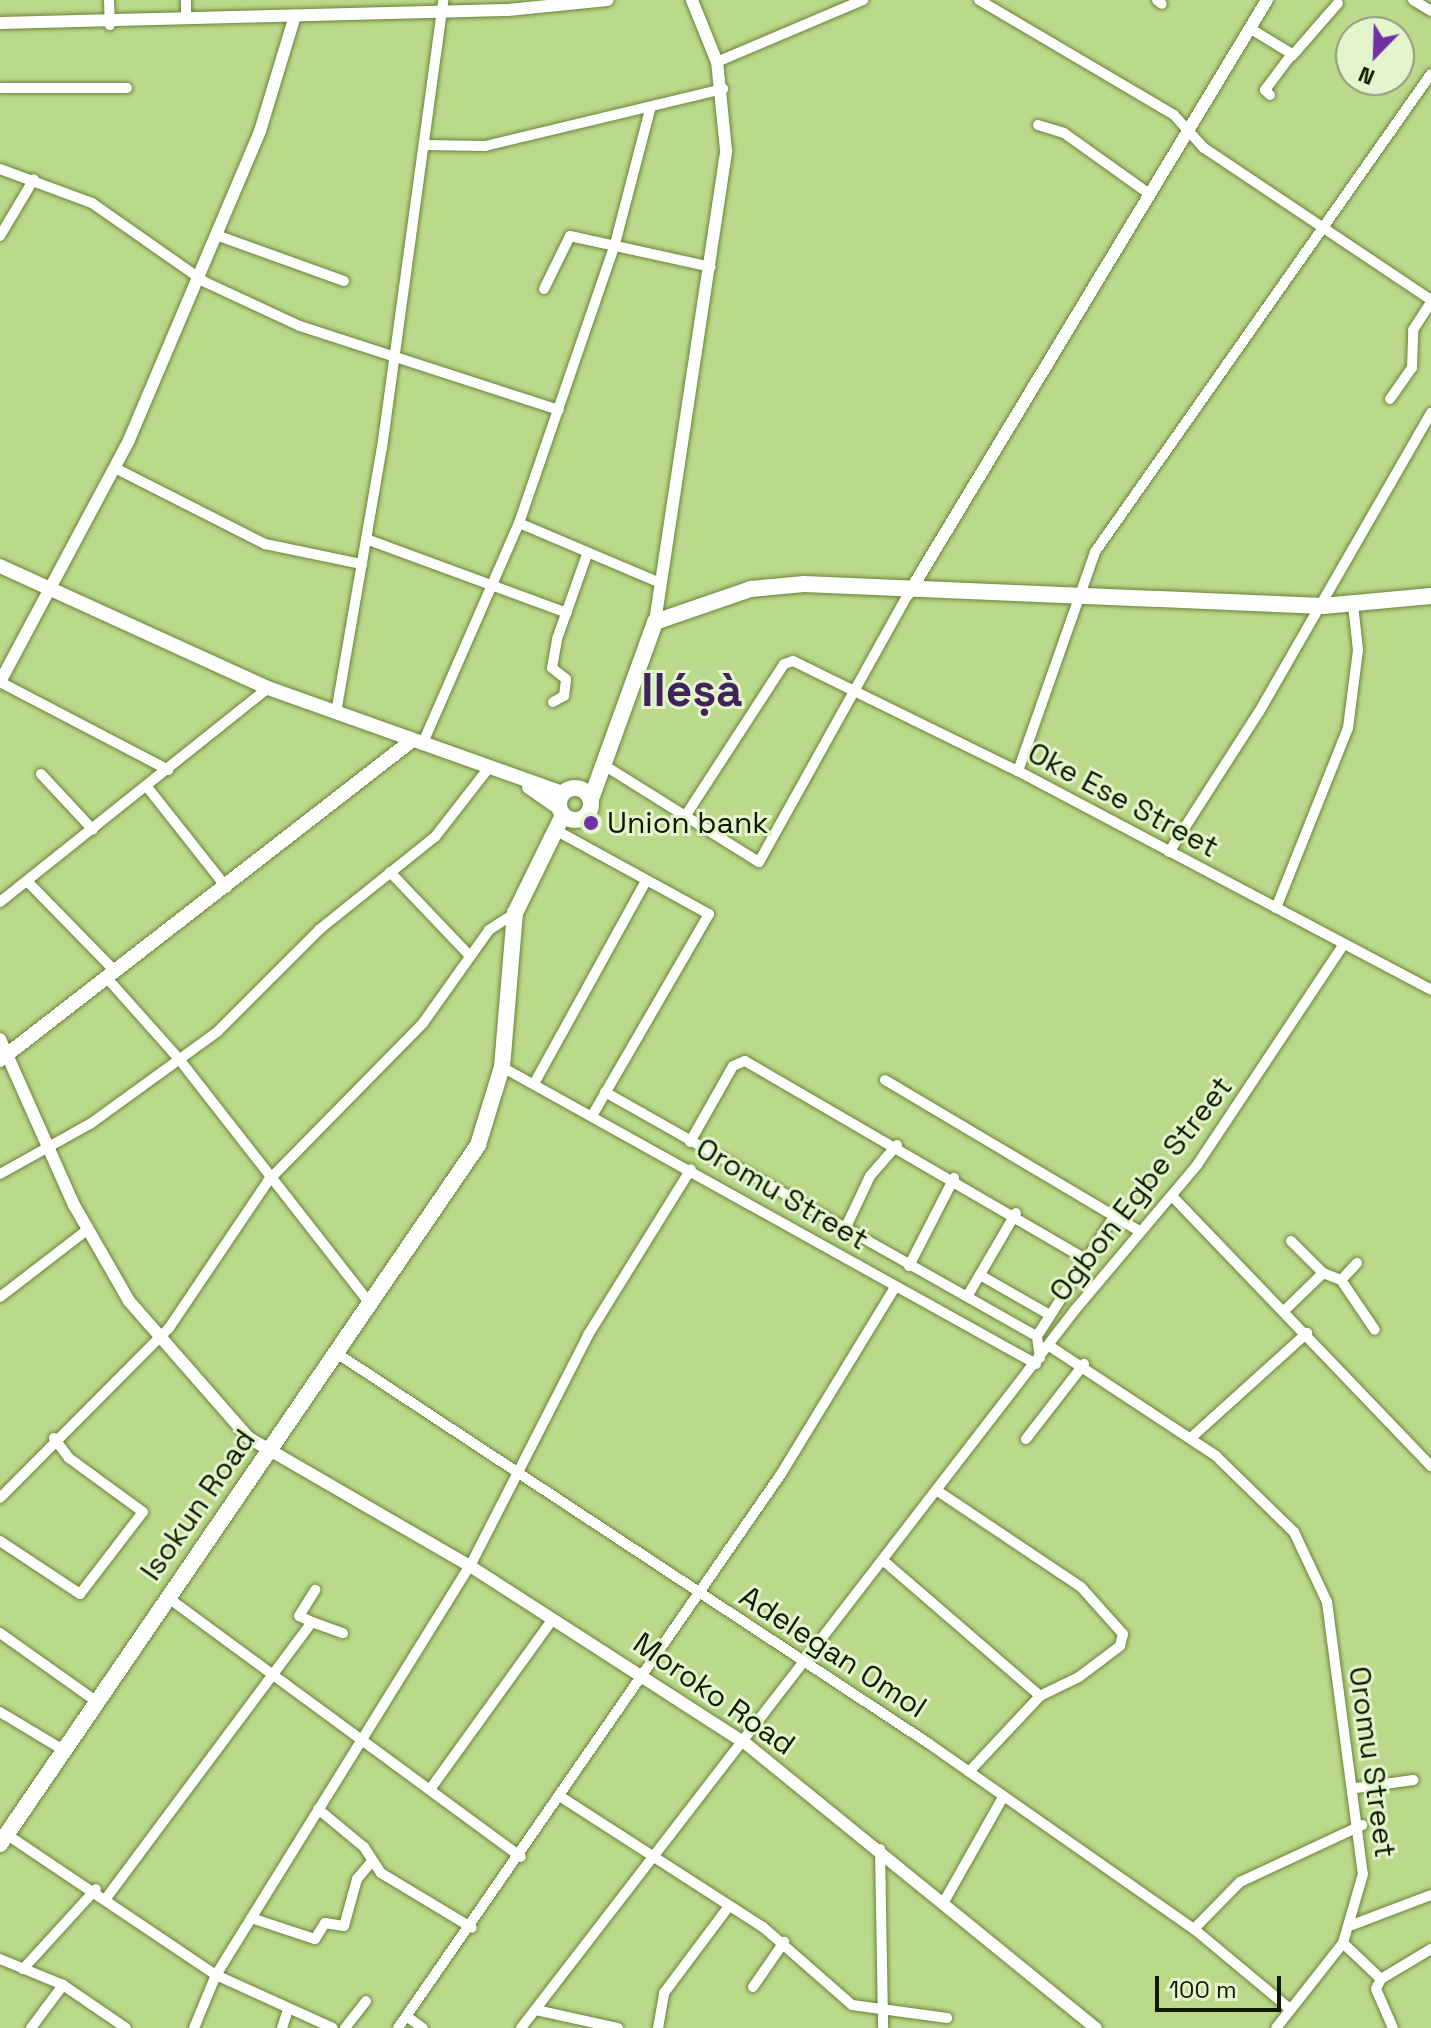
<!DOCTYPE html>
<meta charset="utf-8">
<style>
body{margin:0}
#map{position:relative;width:1431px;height:2028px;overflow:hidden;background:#bbd98b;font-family:"Space Grotesk",sans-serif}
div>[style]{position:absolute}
.roads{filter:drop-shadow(0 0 2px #698338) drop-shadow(0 0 2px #698338)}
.minor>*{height:10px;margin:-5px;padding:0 5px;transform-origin:5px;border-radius:5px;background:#fff}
.tertiary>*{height:12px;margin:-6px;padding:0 6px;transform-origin:6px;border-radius:6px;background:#fff}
.secondary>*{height:14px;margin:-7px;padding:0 7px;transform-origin:7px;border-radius:7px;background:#fff}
.primary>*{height:16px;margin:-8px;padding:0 8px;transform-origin:8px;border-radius:8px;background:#fff}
.primary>.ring{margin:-8px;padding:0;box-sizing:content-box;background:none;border:16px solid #fff;border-radius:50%}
.dots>*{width:22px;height:22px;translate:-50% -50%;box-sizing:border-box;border:4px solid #e4f4cd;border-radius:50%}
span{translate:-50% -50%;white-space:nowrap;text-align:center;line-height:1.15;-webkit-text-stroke:6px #e4f4cd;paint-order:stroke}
.street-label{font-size:30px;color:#101a00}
.poi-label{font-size:30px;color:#101a00}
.left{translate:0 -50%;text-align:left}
.town-label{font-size:46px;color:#41235c;font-weight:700}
.north{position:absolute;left:1335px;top:16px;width:80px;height:80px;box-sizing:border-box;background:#e4f4cd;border:2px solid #8f9d7b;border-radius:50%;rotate:203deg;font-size:22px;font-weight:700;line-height:32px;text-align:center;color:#101a00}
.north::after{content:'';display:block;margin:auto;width:28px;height:36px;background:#7131a5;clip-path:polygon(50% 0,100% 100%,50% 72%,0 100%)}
.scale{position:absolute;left:1155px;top:1976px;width:126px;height:36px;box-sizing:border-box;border:4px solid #101a00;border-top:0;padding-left:10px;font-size:24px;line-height:28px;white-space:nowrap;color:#101a00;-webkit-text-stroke:6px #e4f4cd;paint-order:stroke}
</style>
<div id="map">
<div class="roads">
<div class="minor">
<div style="left:109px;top:0;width:25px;rotate:88deg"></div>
<div style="left:186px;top:0;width:19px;rotate:90deg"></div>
<div style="left:979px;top:0;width:226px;rotate:30.5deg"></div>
<div style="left:1174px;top:115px;width:45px;rotate:47.7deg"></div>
<div style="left:1204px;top:148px;width:273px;rotate:33.8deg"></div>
<div style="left:1157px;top:0;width:6px;rotate:39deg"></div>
<div style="left:1413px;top:0;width:21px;rotate:31deg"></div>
<div style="left:1251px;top:29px;width:48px;rotate:31.4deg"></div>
<div style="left:1292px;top:54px;width:45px;rotate:126.9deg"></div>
<div style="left:1265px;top:90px;width:7px;rotate:45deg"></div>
<div style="left:1292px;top:56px;width:70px;rotate:-49deg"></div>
<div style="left:717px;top:62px;width:159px;rotate:-23deg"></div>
<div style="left:0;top:88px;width:127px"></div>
<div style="left:1038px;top:125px;width:27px;rotate:17deg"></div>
<div style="left:1064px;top:133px;width:103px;rotate:35.5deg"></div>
<div style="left:425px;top:145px;width:60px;rotate:1deg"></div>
<div style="left:485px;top:146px;width:245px;rotate:-13.5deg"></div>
<div style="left:0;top:169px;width:98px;rotate:20.3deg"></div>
<div style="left:92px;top:203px;width:138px;rotate:35deg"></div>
<div style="left:205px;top:282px;width:105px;rotate:24.9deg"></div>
<div style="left:300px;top:326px;width:272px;rotate:18deg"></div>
<div style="left:216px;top:235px;width:136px;rotate:19.8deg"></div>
<div style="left:0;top:236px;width:66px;rotate:-59.2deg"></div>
<div style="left:544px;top:289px;width:59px;rotate:-63.9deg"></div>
<div style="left:570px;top:236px;width:144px;rotate:12.4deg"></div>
<div style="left:1390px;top:399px;width:38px;rotate:-55deg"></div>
<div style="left:1412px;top:368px;width:38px;rotate:-88deg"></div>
<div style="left:1413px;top:330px;width:33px;rotate:-57deg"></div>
<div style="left:115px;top:468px;width:168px;rotate:26.9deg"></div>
<div style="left:265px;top:544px;width:99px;rotate:11.7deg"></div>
<div style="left:519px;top:523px;width:151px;rotate:23deg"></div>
<div style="left:366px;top:539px;width:214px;rotate:20.2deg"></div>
<div style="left:0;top:682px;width:190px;rotate:27.6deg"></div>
<div style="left:553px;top:702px;width:13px;rotate:-29deg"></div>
<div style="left:564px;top:696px;width:17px;rotate:-83deg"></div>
<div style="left:566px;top:679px;width:18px;rotate:-142deg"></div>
<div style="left:552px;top:668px;width:29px;rotate:-80deg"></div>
<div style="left:557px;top:639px;width:87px;rotate:-70.5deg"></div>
<div style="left:336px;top:713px;width:269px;rotate:-80.2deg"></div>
<div style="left:382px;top:448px;width:452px;rotate:-82.2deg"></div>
<div style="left:422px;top:745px;width:242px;rotate:-66.4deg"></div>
<div style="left:519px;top:523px;width:295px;rotate:-71deg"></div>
<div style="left:615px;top:244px;width:138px;rotate:-75.4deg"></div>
<div style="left:602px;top:764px;width:185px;rotate:32deg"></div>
<div style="left:759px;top:862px;width:308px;rotate:-60.9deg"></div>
<div style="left:1018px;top:771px;width:232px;rotate:-70.6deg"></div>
<div style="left:1095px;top:552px;width:584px;rotate:-54.9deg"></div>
<div style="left:41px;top:774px;width:76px;rotate:47.1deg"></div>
<div style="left:148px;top:788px;width:127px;rotate:51.7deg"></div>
<div style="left:686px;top:815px;width:180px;rotate:-57deg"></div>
<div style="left:784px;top:664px;width:9px;rotate:-18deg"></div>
<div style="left:793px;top:661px;width:250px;rotate:26.1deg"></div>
<div style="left:1018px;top:771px;width:467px;rotate:27.9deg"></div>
<div style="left:559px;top:832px;width:171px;rotate:28.7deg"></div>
<div style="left:709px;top:914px;width:229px;rotate:120.1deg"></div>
<div style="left:1169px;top:852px;width:166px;rotate:-57.3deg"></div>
<div style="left:1259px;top:712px;width:345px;rotate:-60.1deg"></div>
<div style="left:390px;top:872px;width:116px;rotate:46.4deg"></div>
<div style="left:28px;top:882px;width:123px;rotate:45.7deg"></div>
<div style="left:0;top:902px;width:343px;rotate:-38.6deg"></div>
<div style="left:1276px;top:908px;width:194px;rotate:-68.2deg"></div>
<div style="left:1348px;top:728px;width:79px;rotate:-82.7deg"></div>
<div style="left:1358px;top:650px;width:45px;rotate:-96.3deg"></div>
<div style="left:106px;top:977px;width:110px;rotate:48.3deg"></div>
<div style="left:179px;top:1059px;width:312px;rotate:52deg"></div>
<div style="left:502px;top:1067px;width:611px;rotate:29.08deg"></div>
<div style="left:885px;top:1080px;width:295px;rotate:30.7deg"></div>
<div style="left:535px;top:1082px;width:230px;rotate:-61.1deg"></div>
<div style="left:605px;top:1092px;width:496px;rotate:29.5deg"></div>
<div style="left:690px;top:1142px;width:87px;rotate:-60.5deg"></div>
<div style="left:733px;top:1066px;width:13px;rotate:-23deg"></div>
<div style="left:745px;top:1061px;width:392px;rotate:30.2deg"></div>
<div style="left:0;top:1174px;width:103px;rotate:-29.1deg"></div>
<div style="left:90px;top:1124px;width:157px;rotate:-35.9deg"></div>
<div style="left:217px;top:1032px;width:146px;rotate:-45deg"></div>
<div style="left:320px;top:929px;width:147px;rotate:-38.7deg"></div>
<div style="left:435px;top:837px;width:86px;rotate:-52.1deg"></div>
<div style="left:1172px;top:1196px;width:374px;rotate:46.2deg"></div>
<div style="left:845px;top:1229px;width:59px;rotate:-64.7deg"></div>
<div style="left:870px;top:1176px;width:41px;rotate:-48.9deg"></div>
<div style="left:1291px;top:1241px;width:45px;rotate:45deg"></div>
<div style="left:1357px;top:1263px;width:23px;rotate:133deg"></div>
<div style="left:1341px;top:1280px;width:60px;rotate:55.8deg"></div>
<div style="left:909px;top:1266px;width:99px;rotate:-62.9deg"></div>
<div style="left:980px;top:1275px;width:78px;rotate:29.8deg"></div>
<div style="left:968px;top:1295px;width:95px;rotate:-59.7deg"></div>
<div style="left:0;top:1297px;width:110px;rotate:-37.6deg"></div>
<div style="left:1285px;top:1310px;width:53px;rotate:-44.2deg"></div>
<div style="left:1323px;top:1273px;width:19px;rotate:21deg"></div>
<div style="left:1051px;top:1347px;width:198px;rotate:33.4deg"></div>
<div style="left:1216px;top:1456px;width:109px;rotate:44.3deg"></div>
<div style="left:1294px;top:1532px;width:77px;rotate:64.8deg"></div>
<div style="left:1327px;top:1602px;width:274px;rotate:82.5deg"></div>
<div style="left:1363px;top:1874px;width:72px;rotate:106.2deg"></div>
<div style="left:1343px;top:1943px;width:108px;rotate:128.2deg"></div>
<div style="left:338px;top:1354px;width:707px;rotate:33.4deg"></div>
<div style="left:928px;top:1743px;width:325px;rotate:35deg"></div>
<div style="left:1194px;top:1929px;width:125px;rotate:39.8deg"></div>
<div style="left:1040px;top:1358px;width:22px;rotate:-98deg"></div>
<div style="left:1037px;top:1336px;width:144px;rotate:-57.2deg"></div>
<div style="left:1193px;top:1436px;width:154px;rotate:-42.1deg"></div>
<div style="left:1026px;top:1439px;width:95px;rotate:-52.3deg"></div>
<div style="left:939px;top:1492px;width:171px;rotate:33.8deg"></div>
<div style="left:1081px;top:1587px;width:63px;rotate:48.2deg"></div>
<div style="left:1123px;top:1634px;width:12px;rotate:104deg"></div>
<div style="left:1120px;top:1646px;width:51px;rotate:142.9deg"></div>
<div style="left:1079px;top:1677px;width:43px;rotate:154deg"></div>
<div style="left:1040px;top:1696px;width:104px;rotate:133.1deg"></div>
<div style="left:0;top:1498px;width:240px;rotate:-45.2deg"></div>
<div style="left:169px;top:1328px;width:177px;rotate:-56deg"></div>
<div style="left:268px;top:1181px;width:221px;rotate:-45.5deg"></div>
<div style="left:423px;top:1023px;width:114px;rotate:-54.6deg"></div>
<div style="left:489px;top:930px;width:31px;rotate:-33deg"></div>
<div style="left:0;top:1541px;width:96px;rotate:33.5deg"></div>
<div style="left:80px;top:1594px;width:103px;rotate:-52.5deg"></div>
<div style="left:143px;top:1512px;width:92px;rotate:-143.9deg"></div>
<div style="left:69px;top:1458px;width:25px;rotate:-127deg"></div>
<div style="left:885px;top:1562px;width:205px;rotate:40.8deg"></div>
<div style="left:167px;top:1597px;width:439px;rotate:36.3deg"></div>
<div style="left:312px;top:1622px;width:14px;rotate:-155deg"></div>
<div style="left:299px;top:1616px;width:31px;rotate:-58deg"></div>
<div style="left:0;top:1633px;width:119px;rotate:35.4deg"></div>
<div style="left:0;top:1712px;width:76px;rotate:31deg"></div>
<div style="left:431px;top:1788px;width:208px;rotate:-54.2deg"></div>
<div style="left:1356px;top:1788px;width:58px;rotate:-8deg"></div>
<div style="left:561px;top:1797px;width:240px;rotate:32.8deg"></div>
<div style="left:763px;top:1927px;width:118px;rotate:41.2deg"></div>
<div style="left:852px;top:2005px;width:96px;rotate:7.8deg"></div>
<div style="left:318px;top:1809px;width:60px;rotate:39.6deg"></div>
<div style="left:364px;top:1847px;width:31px;rotate:57deg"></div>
<div style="left:381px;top:1873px;width:106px;rotate:31.1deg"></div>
<div style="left:6px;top:1834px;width:253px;rotate:33.9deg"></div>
<div style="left:216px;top:1975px;width:128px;rotate:24.4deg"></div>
<div style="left:880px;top:1849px;width:179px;rotate:89deg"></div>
<div style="left:107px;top:1897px;width:343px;rotate:-53.3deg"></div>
<div style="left:312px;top:1622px;width:33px;rotate:20deg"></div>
<div style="left:945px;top:1900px;width:116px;rotate:-60.6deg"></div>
<div style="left:251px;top:1918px;width:67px;rotate:18.2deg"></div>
<div style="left:315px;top:1939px;width:19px;rotate:-58deg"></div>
<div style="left:325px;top:1923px;width:19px;rotate:9deg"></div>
<div style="left:344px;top:1926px;width:49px;rotate:-74.5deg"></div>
<div style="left:357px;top:1879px;width:23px;rotate:-50deg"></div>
<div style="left:1352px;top:1925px;width:85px;rotate:-20.8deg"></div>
<div style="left:1194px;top:1929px;width:66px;rotate:-45.6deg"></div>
<div style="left:1240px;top:1882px;width:135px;rotate:-25deg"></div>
<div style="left:1343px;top:1943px;width:52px;rotate:43.5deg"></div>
<div style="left:1381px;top:1979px;width:58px;rotate:-31deg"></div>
<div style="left:0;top:1959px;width:68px;rotate:22.4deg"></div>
<div style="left:63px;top:1985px;width:76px;rotate:34.3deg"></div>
<div style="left:23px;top:1969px;width:108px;rotate:-47.6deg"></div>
<div style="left:1381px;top:1979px;width:11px;rotate:117deg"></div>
<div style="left:1376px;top:1989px;width:43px;rotate:66.4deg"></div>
<div style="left:753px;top:1987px;width:55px;rotate:-55.4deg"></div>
<div style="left:536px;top:2010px;width:84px;rotate:12.4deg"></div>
<div style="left:409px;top:2018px;width:17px;rotate:36deg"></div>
<div style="left:31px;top:2028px;width:54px;rotate:-53.3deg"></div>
<div style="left:194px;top:2028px;width:57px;rotate:-67.5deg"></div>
<div style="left:216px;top:1975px;width:481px;rotate:-58.2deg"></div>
<div style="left:470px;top:1566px;width:259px;rotate:-62.9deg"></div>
<div style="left:588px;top:1335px;width:195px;rotate:-58.2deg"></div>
<div style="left:282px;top:2028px;width:19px;rotate:-72deg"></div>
<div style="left:345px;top:2028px;width:34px;rotate:-52deg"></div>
<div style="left:398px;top:2028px;width:674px;rotate:-55.34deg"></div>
<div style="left:781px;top:1474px;width:219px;rotate:-58.6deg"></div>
<div style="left:521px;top:2028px;width:907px;rotate:-52.35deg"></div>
<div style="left:1075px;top:1310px;width:189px;rotate:-49.9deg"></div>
<div style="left:1197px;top:1165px;width:264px;rotate:-56.4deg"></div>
<div style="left:658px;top:2028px;width:36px;rotate:-80deg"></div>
<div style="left:664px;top:1993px;width:109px;rotate:-53.2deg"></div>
</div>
<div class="tertiary">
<div style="left:0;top:23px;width:508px;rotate:-1.47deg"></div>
<div style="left:508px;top:10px;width:100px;rotate:-5.7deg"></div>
<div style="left:909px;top:593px;width:693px;rotate:-58.88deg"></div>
<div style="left:655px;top:622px;width:477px;rotate:-81.4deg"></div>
<div style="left:726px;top:150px;width:88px;rotate:-95.8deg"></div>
<div style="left:717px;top:62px;width:67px;rotate:-112deg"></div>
<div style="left:0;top:682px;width:274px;rotate:-61.9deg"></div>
<div style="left:129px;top:440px;width:336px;rotate:-67deg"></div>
<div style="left:260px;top:131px;width:120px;rotate:-73.1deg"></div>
<div style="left:0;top:1039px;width:182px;rotate:66deg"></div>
<div style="left:74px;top:1205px;width:111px;rotate:60.2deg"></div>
<div style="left:129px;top:1301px;width:182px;rotate:48.8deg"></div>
<div style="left:249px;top:1438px;width:255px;rotate:30.1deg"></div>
<div style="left:470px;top:1566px;width:327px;rotate:32.8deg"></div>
<div style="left:745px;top:1743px;width:452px;rotate:39.1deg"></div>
</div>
<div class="secondary">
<div style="left:0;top:566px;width:294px;rotate:24.5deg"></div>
<div style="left:268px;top:688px;width:313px;rotate:19.6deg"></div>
<div style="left:529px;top:787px;width:38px;rotate:35deg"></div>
<div style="left:0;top:1060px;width:519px;rotate:-37.8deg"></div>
</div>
<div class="primary">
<div class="ring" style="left:559px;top:788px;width:16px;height:16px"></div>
<div style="left:591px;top:799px;width:188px;rotate:-70.1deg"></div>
<div style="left:655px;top:622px;width:102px;rotate:-19deg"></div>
<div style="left:751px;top:589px;width:53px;rotate:-5.4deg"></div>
<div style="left:804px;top:584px;width:519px;rotate:2.43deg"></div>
<div style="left:1323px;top:606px;width:108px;rotate:-5.3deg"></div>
<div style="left:0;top:1844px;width:847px;rotate:-55.63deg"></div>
<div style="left:478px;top:1145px;width:82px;rotate:-72.9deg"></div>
<div style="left:502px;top:1067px;width:155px;rotate:-85.2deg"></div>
<div style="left:515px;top:913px;width:109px;rotate:-63.9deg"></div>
</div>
</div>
<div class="dots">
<div style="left:591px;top:823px;background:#7131a5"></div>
</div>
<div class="street-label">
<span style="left:1123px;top:800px;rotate:28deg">Oke Ese Street</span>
<span style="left:1141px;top:1189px;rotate:-52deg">Ogbon Egbe Street</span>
<span style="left:782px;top:1194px;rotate:30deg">Oromu Street</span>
<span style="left:198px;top:1505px;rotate:-55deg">Isokun Road</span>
<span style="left:833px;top:1652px;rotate:33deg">Adelegan Omol</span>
<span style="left:714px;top:1694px;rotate:35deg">Moroko Road</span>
<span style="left:1372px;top:1762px;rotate:82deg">Oromu Street</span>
</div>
<div class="poi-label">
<span class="left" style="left:607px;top:823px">Union bank</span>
</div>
<div class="town-label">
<span style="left:692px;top:690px">Iléṣà</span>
</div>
<div class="north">N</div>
<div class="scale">100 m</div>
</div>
